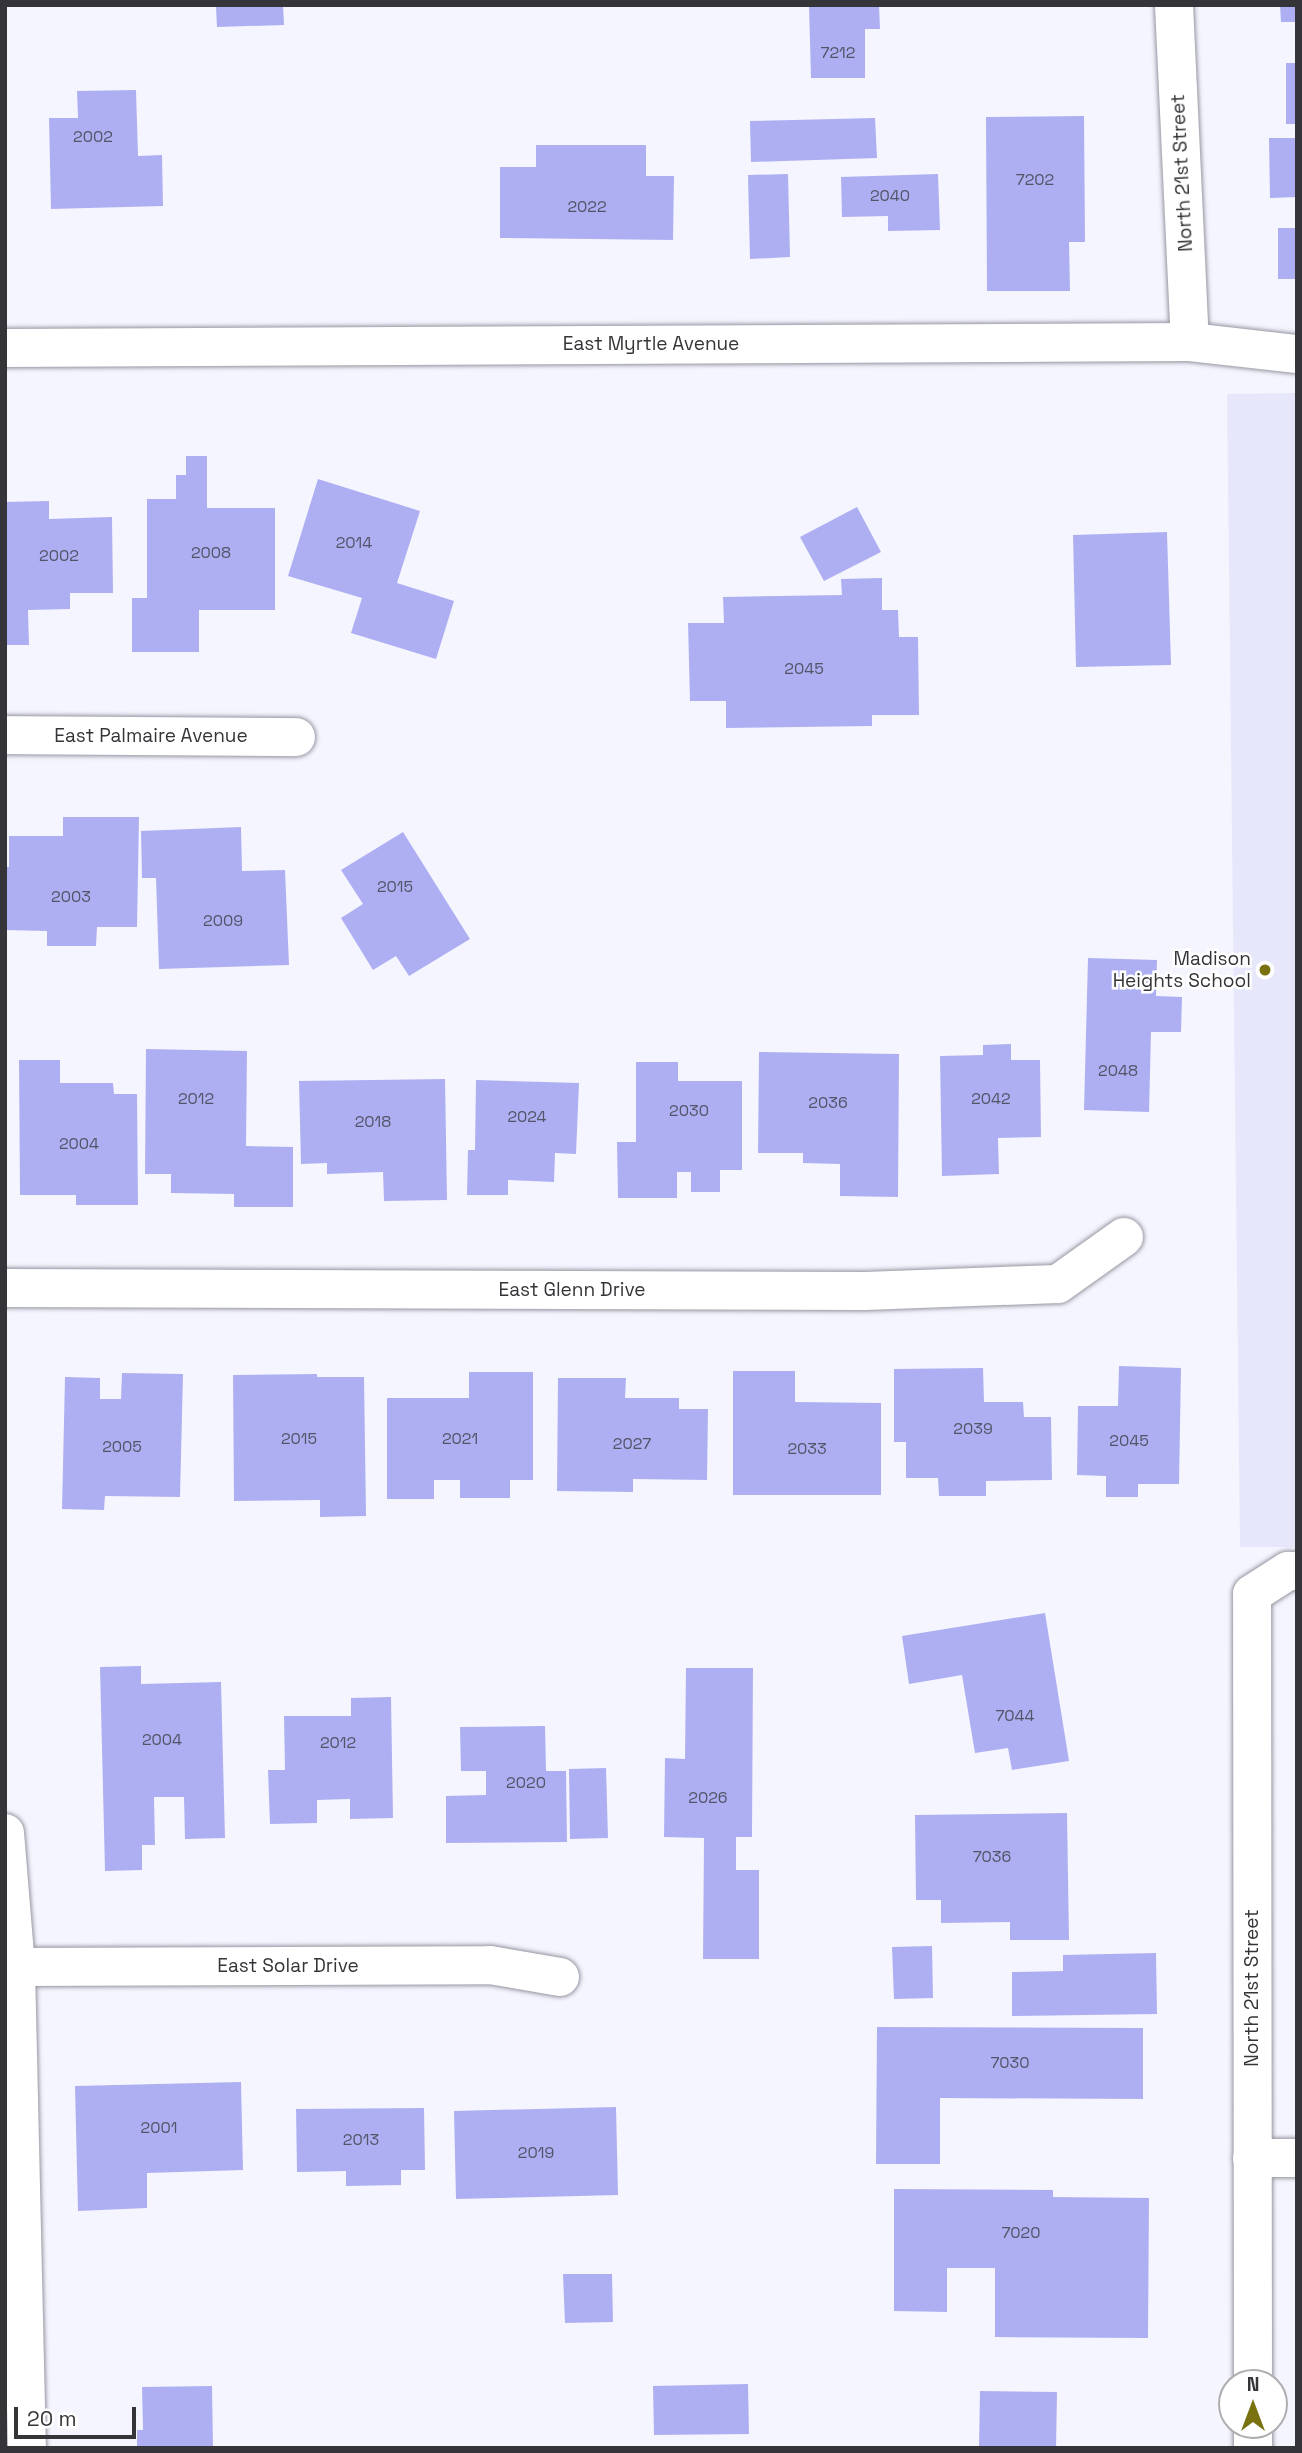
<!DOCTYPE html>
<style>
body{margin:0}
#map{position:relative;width:1302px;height:2453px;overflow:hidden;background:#f5f5ff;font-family:"Space Grotesk",sans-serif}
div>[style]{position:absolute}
.built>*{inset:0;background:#e6e7fa}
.building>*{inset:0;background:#aeaff2}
.roads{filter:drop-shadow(0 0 2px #9697a1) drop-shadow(0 0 2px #9697a1)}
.minor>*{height:38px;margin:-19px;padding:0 19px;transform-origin:19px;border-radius:19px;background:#fff}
.dots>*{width:19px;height:19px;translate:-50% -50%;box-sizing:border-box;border:4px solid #fff;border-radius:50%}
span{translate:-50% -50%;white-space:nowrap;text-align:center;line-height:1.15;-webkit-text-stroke:5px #fff;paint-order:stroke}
.number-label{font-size:16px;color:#535467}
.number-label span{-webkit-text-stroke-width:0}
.street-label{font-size:19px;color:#353539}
.poi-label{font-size:19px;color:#353539}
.right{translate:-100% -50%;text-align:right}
.frame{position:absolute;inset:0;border:7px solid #353539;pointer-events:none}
.north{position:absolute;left:1218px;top:2369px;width:70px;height:70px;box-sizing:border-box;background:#fff;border:2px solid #aeaeb0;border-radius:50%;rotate:0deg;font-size:19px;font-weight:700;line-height:28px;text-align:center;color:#353539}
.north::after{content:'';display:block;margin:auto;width:24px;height:32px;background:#7a7111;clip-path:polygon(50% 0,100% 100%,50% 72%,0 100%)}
.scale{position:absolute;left:14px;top:2407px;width:122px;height:32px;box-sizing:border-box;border:4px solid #353539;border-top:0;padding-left:9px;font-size:21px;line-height:24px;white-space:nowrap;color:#353539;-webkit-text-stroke:5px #fff;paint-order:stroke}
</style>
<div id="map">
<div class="built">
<div style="clip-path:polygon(1297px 393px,1297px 1547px,1240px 1547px,1227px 394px)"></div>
</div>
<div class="building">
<div style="clip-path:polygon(222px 5px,283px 5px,284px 25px,217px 27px,216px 7px)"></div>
<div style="clip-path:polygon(809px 5px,879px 5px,880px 29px,865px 29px,865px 78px,811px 78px)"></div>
<div style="clip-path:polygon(1280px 5px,1297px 5px,1297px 22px,1281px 22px)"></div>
<div style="clip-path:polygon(1286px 63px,1297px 63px,1297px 124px,1286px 124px)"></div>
<div style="clip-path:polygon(136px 90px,138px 156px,162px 155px,163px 206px,51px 209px,49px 118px,78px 118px,77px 91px)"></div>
<div style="clip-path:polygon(1084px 116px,1085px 242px,1069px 242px,1070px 291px,987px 291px,986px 117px)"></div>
<div style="clip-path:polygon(875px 118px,877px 158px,751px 162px,750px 121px)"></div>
<div style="clip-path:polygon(1269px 138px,1297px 138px,1297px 197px,1270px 198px)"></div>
<div style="clip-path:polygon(536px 145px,646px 145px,646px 176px,674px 176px,673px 240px,500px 238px,500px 167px,536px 167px)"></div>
<div style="clip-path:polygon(788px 174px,790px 257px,750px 259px,748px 175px)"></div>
<div style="clip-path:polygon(938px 174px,940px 230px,888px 231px,888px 216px,842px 217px,841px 177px)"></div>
<div style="clip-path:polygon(1278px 228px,1297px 228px,1297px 279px,1278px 279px)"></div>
<div style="clip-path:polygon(186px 456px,207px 456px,207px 508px,275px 508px,275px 610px,199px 610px,199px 652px,132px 652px,132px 598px,147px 598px,147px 499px,176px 499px,176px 475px,186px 475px)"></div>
<div style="clip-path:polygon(318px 479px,420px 511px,397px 583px,454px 601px,436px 659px,351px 633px,362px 598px,288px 576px)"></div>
<div style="clip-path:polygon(49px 501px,49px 519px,112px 517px,113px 593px,70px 593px,70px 609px,28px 610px,29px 645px,5px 645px,5px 502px)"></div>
<div style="clip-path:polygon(857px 507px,881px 552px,824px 581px,800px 537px)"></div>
<div style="clip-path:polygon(1167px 532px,1171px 665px,1076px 667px,1073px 535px)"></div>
<div style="clip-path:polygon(882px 578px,882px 610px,898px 610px,899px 637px,918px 637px,919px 715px,872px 715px,872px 726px,726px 728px,726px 701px,690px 701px,688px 623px,724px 623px,723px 597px,842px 595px,841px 579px)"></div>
<div style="clip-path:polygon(63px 817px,139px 817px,137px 927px,97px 927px,96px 946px,47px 946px,47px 931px,5px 930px,5px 867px,9px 867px,9px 836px,63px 836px)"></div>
<div style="clip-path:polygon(241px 827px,242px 871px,285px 870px,289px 965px,159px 969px,156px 878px,142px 878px,141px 831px)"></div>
<div style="clip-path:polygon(403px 832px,470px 939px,409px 976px,396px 956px,373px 970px,341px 918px,363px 904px,341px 870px)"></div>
<div style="clip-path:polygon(1088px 958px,1157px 960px,1156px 996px,1182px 997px,1181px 1032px,1151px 1032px,1149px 1112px,1084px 1110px)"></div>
<div style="clip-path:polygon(1011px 1044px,1011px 1060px,1040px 1060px,1041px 1137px,998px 1138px,999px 1174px,942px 1176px,940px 1056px,983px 1055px,983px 1045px)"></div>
<div style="clip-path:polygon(146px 1049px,247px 1051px,246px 1146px,293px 1147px,293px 1207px,234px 1207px,234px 1194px,171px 1193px,171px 1174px,145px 1174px)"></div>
<div style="clip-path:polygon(759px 1052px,899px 1054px,898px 1197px,840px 1196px,840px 1164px,803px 1163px,803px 1153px,758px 1153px)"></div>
<div style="clip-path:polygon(19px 1060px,60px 1060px,60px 1083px,113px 1083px,114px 1094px,137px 1094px,138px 1205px,76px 1205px,76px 1195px,20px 1195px)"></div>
<div style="clip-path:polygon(636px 1062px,678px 1062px,678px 1081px,742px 1081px,742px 1170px,720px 1170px,720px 1192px,691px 1192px,691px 1172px,677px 1172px,677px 1198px,618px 1198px,617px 1142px,636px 1142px)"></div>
<div style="clip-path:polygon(445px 1079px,447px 1200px,384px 1201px,383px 1172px,327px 1174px,327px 1163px,301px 1164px,299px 1081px)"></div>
<div style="clip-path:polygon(476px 1080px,579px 1083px,576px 1154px,555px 1153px,554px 1182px,508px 1180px,508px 1195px,467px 1195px,468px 1150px,475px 1150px)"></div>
<div style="clip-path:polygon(1119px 1366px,1181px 1368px,1179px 1484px,1138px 1484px,1138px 1497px,1106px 1497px,1106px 1476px,1077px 1475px,1078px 1406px,1118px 1406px)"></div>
<div style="clip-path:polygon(983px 1368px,984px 1402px,1023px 1402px,1024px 1417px,1051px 1417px,1052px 1480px,986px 1481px,986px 1496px,939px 1496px,938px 1478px,906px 1478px,906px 1442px,894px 1442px,894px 1369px)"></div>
<div style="clip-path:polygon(733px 1371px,795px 1371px,795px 1402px,881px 1403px,881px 1495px,733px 1495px)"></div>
<div style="clip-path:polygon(469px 1372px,533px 1372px,533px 1480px,510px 1480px,510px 1498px,460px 1498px,460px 1480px,434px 1480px,434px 1499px,387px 1499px,387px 1398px,469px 1398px)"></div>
<div style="clip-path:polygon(122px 1373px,183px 1374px,180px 1497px,105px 1496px,104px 1510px,62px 1509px,65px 1377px,100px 1378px,100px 1399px,121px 1399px)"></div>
<div style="clip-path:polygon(317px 1374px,317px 1377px,364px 1377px,366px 1516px,320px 1517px,320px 1500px,234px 1501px,233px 1375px)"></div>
<div style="clip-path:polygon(558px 1378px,626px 1378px,625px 1398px,679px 1398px,679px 1409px,708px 1409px,707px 1480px,633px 1479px,633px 1492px,557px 1491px)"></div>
<div style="clip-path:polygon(1045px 1613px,1069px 1761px,1012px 1770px,1008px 1748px,975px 1753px,962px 1675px,909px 1684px,902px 1636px)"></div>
<div style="clip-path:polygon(141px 1666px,141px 1684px,221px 1682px,225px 1838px,185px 1839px,184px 1797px,154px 1797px,155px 1845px,142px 1845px,142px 1870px,105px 1871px,100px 1667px)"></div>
<div style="clip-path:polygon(686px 1668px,753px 1668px,752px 1837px,736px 1837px,736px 1870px,759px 1870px,759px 1959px,703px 1959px,704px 1838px,664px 1837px,665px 1758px,685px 1759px)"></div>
<div style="clip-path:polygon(391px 1697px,393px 1818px,350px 1819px,350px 1799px,317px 1800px,317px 1823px,270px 1824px,268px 1770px,285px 1770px,284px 1716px,351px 1716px,351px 1698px)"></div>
<div style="clip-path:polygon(545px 1726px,546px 1771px,566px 1771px,567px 1842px,446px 1843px,446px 1796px,486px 1795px,486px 1771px,461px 1771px,460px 1727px)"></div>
<div style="clip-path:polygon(606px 1768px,608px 1838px,570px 1839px,569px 1769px)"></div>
<div style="clip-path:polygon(1067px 1813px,1069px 1940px,1010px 1940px,1010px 1922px,941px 1923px,941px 1900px,916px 1900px,915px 1815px)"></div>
<div style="clip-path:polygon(932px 1946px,933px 1998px,894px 1999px,892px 1947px)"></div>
<div style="clip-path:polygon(1156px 1953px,1157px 2014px,1012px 2016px,1012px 1972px,1063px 1971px,1063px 1955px)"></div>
<div style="clip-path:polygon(877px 2027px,1143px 2028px,1143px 2099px,940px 2098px,940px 2164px,876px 2164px)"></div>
<div style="clip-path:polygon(241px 2082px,243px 2170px,147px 2173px,147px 2208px,78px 2211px,75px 2086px)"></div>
<div style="clip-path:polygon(616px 2107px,618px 2195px,456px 2199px,454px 2111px)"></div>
<div style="clip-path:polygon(424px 2108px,425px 2170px,401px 2170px,401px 2185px,346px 2186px,346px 2171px,297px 2172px,296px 2109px)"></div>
<div style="clip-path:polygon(894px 2189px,1053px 2190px,1053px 2197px,1149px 2198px,1148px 2338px,995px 2337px,995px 2268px,947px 2268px,947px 2312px,894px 2311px)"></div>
<div style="clip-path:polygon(563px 2274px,612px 2274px,613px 2322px,565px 2323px)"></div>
<div style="clip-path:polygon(748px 2384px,749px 2434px,654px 2435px,653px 2386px)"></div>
<div style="clip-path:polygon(212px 2386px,213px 2448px,137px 2448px,137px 2430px,143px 2430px,142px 2387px)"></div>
<div style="clip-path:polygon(980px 2391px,1057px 2392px,1056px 2448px,979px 2448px)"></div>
</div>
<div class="roads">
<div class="minor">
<div style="left:1174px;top:5px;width:337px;rotate:87.3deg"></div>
<div style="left:5px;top:348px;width:1185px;rotate:-0.29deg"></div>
<div style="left:1190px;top:342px;width:108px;rotate:6.4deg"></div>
<div style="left:5px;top:735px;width:291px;rotate:0.4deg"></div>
<div style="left:5px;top:1288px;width:860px;rotate:0.2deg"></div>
<div style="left:865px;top:1291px;width:193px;rotate:-2.1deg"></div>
<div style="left:1058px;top:1284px;width:81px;rotate:-35.5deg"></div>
<div style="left:5px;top:1833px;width:134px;rotate:85.3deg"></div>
<div style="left:16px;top:1967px;width:481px;rotate:88.7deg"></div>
<div style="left:16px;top:1967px;width:474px;rotate:-0.2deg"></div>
<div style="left:490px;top:1965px;width:71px;rotate:9.7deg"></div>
<div style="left:1252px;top:2158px;width:45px"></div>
<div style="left:1253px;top:2383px;width:789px;rotate:-90.07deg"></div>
<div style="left:1252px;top:1594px;width:43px;rotate:-32.6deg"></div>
<div style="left:1288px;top:1571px;width:9px"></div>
<div style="left:1253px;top:2425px;width:23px;rotate:90deg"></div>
</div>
</div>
<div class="dots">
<div style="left:1265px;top:970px;background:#7a7111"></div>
</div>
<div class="number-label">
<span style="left:838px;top:53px">7212</span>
<span style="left:93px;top:137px">2002</span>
<span style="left:1035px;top:180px">7202</span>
<span style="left:890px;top:196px">2040</span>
<span style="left:587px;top:207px">2022</span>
<span style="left:354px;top:543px">2014</span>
<span style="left:211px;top:553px">2008</span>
<span style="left:59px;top:556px">2002</span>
<span style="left:804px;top:669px">2045</span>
<span style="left:395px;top:887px">2015</span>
<span style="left:71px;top:897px">2003</span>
<span style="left:223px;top:921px">2009</span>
<span style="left:1118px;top:1071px">2048</span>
<span style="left:196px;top:1099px">2012</span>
<span style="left:991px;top:1099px">2042</span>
<span style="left:828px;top:1103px">2036</span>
<span style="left:689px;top:1111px">2030</span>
<span style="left:527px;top:1117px">2024</span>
<span style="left:373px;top:1122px">2018</span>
<span style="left:79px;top:1144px">2004</span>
<span style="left:973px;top:1429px">2039</span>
<span style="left:299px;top:1439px">2015</span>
<span style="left:460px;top:1439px">2021</span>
<span style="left:1129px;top:1441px">2045</span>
<span style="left:632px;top:1444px">2027</span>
<span style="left:122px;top:1447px">2005</span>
<span style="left:807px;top:1449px">2033</span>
<span style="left:1015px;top:1716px">7044</span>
<span style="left:162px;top:1740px">2004</span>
<span style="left:338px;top:1743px">2012</span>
<span style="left:526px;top:1783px">2020</span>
<span style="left:708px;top:1798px">2026</span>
<span style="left:992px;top:1857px">7036</span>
<span style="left:1010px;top:2063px">7030</span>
<span style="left:159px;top:2128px">2001</span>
<span style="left:361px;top:2140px">2013</span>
<span style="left:536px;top:2153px">2019</span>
<span style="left:1021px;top:2233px">7020</span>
</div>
<div class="street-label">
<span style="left:1182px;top:173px;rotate:-93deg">North 21st Street</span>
<span style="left:651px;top:344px">East Myrtle Avenue</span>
<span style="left:151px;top:736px">East Palmaire Avenue</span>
<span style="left:572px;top:1290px">East Glenn Drive</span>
<span style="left:288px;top:1966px">East Solar Drive</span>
<span style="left:1252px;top:1988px;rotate:-90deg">North 21st Street</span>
</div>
<div class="poi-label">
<span class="right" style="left:1251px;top:970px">Madison<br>Heights School</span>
</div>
<div class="frame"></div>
<div class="north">N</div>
<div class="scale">20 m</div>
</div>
